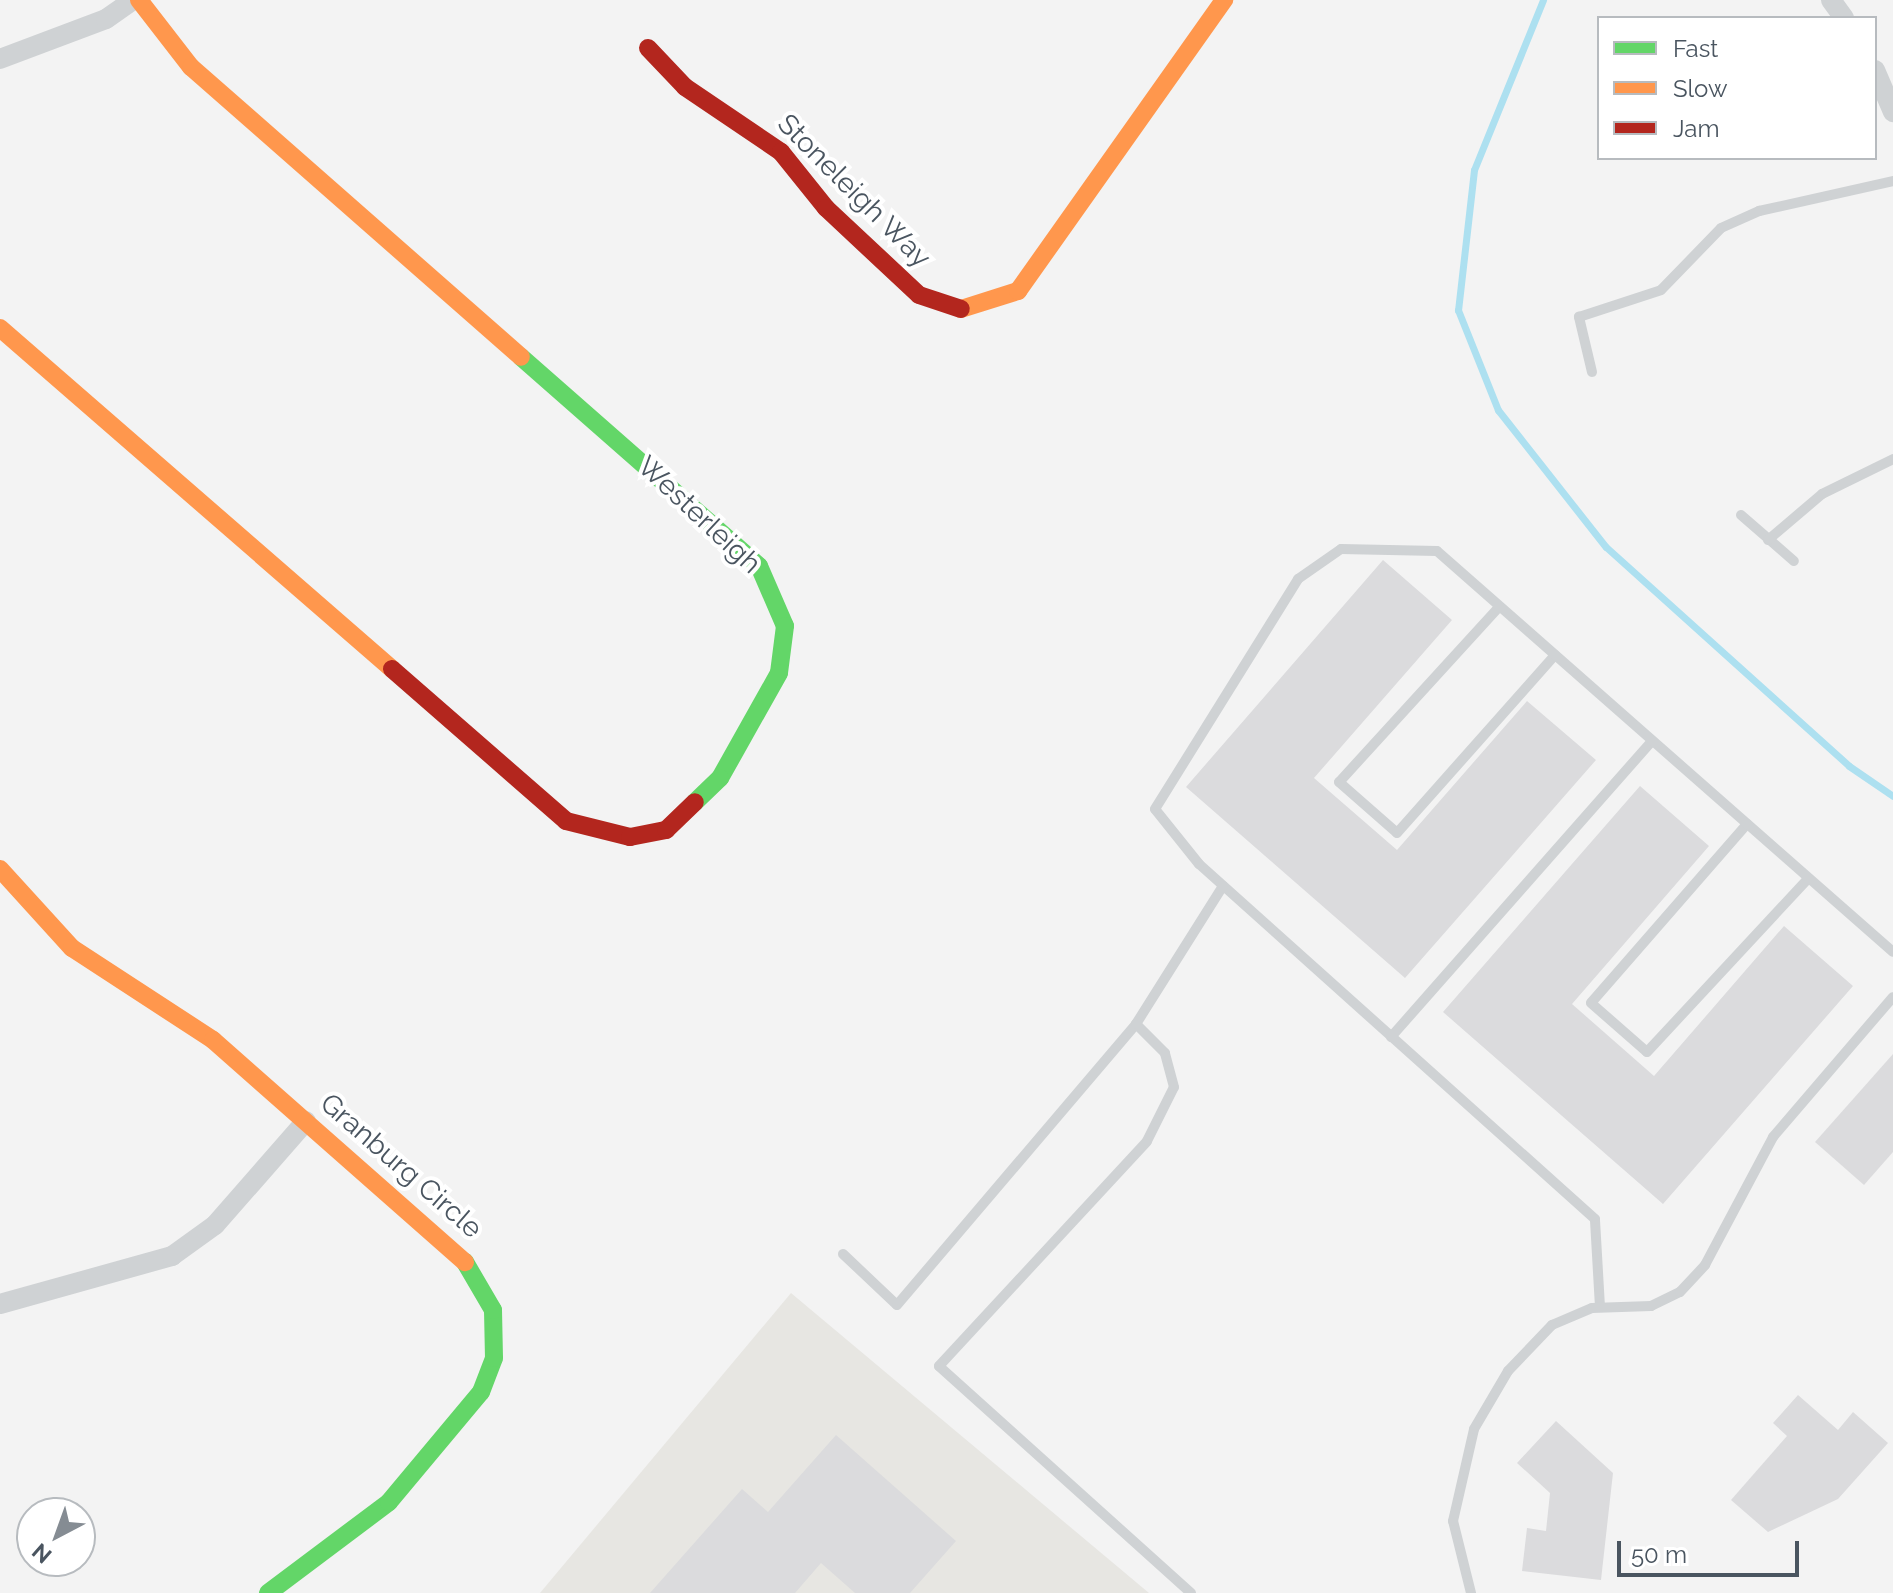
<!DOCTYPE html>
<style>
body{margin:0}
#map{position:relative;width:1893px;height:1593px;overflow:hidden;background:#f3f3f3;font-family:Raleway,sans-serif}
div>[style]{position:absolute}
.commercial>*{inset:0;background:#e7e6e2}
.stream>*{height:7px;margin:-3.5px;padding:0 3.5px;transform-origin:3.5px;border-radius:3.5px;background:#ade0f0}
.building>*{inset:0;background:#dbdbdd}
.lane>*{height:10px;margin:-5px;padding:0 5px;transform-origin:5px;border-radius:5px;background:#cfd2d4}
.street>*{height:20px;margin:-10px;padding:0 10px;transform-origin:10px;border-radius:10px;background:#cfd2d4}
.fast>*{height:18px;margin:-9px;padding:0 9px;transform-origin:9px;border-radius:9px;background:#63d668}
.slow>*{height:18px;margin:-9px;padding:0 9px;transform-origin:9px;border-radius:9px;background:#ff974d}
.jam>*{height:18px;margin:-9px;padding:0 9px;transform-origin:9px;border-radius:9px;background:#b3261e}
span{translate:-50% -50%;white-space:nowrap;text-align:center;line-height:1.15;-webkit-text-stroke:8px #fff;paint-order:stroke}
.street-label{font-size:28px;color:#4a5560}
.legend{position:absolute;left:1597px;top:16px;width:280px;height:144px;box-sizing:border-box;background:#fff;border:2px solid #b7bbbf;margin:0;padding:10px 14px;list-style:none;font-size:24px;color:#4a5560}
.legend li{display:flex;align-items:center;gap:16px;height:40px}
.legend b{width:40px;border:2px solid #b7bbbf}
.north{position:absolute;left:16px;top:1497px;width:80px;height:80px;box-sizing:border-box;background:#fff;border:2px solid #b7bbbf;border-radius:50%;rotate:221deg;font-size:22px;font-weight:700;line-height:32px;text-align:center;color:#4a5560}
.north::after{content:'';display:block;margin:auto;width:28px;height:36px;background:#858c93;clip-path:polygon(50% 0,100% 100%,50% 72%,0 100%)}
.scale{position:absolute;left:1617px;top:1541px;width:182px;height:36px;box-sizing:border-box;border:4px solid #4a5560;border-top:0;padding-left:10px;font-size:24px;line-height:28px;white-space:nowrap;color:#4a5560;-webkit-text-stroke:6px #fff;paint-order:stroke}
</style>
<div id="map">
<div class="commercial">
<div style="clip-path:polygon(791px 1293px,1149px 1593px,540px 1593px)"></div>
</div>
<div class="stream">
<div style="left:1543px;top:0;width:183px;rotate:112.1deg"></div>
<div style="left:1474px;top:170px;width:141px;rotate:96.5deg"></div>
<div style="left:1458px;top:310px;width:108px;rotate:68.2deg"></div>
<div style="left:1498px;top:410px;width:174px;rotate:51.8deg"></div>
<div style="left:1606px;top:547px;width:327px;rotate:42deg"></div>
<div style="left:1849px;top:766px;width:53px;rotate:34.3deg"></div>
</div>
<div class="building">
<div style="clip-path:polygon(1383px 560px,1452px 620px,1314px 778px,1397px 850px,1527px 701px,1596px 760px,1405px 978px,1186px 787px)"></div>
<div style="clip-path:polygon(1640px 786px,1709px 846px,1572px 1004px,1654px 1076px,1784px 926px,1853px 986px,1663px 1204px,1443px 1012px)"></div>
<div style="clip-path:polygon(1893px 1054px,1893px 1152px,1864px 1185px,1815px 1142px)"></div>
<div style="clip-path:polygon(1798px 1395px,1838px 1430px,1853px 1412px,1888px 1443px,1838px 1499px,1768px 1532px,1731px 1500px,1787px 1436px,1773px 1423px)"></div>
<div style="clip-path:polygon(1556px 1421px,1613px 1473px,1601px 1580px,1522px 1571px,1527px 1528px,1546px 1531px,1550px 1493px,1517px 1463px)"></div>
<div style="clip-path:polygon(836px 1435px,956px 1541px,910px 1593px,855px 1593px,821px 1563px,795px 1593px,650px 1593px,742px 1489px,768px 1512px)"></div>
</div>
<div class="lane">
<div style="left:1592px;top:372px;width:57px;rotate:-103.3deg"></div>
<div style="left:1579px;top:317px;width:86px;rotate:-18.2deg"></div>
<div style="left:1661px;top:290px;width:86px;rotate:-45.9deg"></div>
<div style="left:1721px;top:228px;width:42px;rotate:-24.1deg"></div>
<div style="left:1759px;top:211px;width:137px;rotate:-12.6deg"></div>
<div style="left:1741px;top:515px;width:70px;rotate:41deg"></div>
<div style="left:1768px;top:540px;width:71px;rotate:-40.4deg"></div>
<div style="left:1822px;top:494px;width:79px;rotate:-26.2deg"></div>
<div style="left:1499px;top:607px;width:237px;rotate:132.4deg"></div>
<div style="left:1339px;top:782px;width:77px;rotate:41.3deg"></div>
<div style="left:1397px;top:833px;width:238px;rotate:-48.4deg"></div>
<div style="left:1747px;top:824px;width:237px;rotate:131.1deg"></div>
<div style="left:1591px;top:1003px;width:74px;rotate:41.2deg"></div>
<div style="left:1647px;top:1052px;width:236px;rotate:-47.1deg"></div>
<div style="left:1391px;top:1037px;width:395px;rotate:-48.6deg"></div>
<div style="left:843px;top:1254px;width:74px;rotate:43.4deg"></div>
<div style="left:897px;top:1305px;width:369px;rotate:-49.6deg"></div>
<div style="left:1600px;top:1307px;width:88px;rotate:-93.3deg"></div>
<div style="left:1595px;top:1219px;width:532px;rotate:-138.12deg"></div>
<div style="left:1199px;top:864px;width:70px;rotate:-128.7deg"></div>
<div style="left:1155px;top:809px;width:271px;rotate:-58.1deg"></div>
<div style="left:1298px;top:579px;width:52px;rotate:-34.9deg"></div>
<div style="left:1341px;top:549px;width:96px;rotate:1.2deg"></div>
<div style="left:1437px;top:551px;width:607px;rotate:41.33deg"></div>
<div style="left:1191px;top:1593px;width:339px;rotate:-138deg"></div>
<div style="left:939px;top:1366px;width:306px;rotate:-47.2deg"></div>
<div style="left:1147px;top:1141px;width:60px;rotate:-63.4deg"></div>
<div style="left:1174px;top:1087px;width:35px;rotate:-105deg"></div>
<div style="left:1165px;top:1053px;width:41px;rotate:-135deg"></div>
<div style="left:1136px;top:1024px;width:163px;rotate:-57.8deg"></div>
<div style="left:1471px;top:1593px;width:74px;rotate:-104deg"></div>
<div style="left:1453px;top:1521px;width:94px;rotate:-77.1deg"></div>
<div style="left:1474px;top:1429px;width:67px;rotate:-59.6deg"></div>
<div style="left:1508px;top:1371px;width:64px;rotate:-46.3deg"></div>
<div style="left:1552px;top:1325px;width:43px;rotate:-23deg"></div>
<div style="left:1592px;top:1308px;width:59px;rotate:-1.9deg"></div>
<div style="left:1651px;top:1306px;width:32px;rotate:-26deg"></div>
<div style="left:1680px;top:1292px;width:37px;rotate:-47deg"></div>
<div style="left:1705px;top:1265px;width:145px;rotate:-62deg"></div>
<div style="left:1773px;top:1137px;width:184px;rotate:-49.4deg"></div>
</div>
<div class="street">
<div style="left:1831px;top:0;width:22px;rotate:54deg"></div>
<div style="left:0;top:59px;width:113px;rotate:-20.7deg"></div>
<div style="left:106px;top:19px;width:33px;rotate:-35deg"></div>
<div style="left:1875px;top:70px;width:46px;rotate:66.8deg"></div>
<div style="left:0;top:1304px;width:179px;rotate:-15.6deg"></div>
<div style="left:172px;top:1256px;width:53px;rotate:-35.8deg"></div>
<div style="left:215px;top:1225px;width:138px;rotate:-48.8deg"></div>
</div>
<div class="fast">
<div style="left:521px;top:357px;width:317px;rotate:41.3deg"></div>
<div style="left:759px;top:566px;width:65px;rotate:66.6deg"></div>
<div style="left:785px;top:626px;width:47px;rotate:97.3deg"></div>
<div style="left:779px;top:673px;width:120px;rotate:119.3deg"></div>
<div style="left:720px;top:778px;width:35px;rotate:136deg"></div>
<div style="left:268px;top:1593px;width:151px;rotate:-36.9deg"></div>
<div style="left:389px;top:1502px;width:143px;rotate:-50.1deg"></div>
<div style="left:481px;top:1392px;width:36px;rotate:-69deg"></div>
<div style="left:494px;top:1358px;width:48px;rotate:-91.2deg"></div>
<div style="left:493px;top:1310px;width:56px;rotate:-120.3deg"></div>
</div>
<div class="slow">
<div style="left:139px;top:0;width:85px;rotate:52.2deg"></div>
<div style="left:191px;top:67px;width:439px;rotate:41.3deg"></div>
<div style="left:961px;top:309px;width:60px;rotate:-17.5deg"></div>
<div style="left:1018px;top:291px;width:357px;rotate:-54.7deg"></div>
<div style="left:0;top:328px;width:520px;rotate:41.02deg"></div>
<div style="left:0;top:869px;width:107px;rotate:47.7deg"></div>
<div style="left:72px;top:948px;width:168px;rotate:33.1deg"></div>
<div style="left:213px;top:1040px;width:336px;rotate:41.4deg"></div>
</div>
<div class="jam">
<div style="left:648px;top:48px;width:54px;rotate:46.5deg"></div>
<div style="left:685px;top:87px;width:116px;rotate:34.1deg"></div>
<div style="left:781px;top:152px;width:72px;rotate:51.2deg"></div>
<div style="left:826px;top:208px;width:127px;rotate:43.1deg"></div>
<div style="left:919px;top:295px;width:44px;rotate:18.4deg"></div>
<div style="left:392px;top:669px;width:231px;rotate:41.1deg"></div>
<div style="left:566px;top:821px;width:66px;rotate:14deg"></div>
<div style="left:630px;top:837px;width:37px;rotate:-11deg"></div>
<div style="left:666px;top:830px;width:40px;rotate:-44deg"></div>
</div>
<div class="street-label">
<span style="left:854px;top:191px;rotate:45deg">Stoneleigh Way</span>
<span style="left:699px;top:515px;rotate:43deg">Westerleigh</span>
<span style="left:401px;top:1166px;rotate:41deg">Granburg Circle</span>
</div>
<ul class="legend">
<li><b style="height:10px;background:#63d668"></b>Fast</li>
<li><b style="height:10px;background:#ff974d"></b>Slow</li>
<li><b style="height:10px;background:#b3261e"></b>Jam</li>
</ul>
<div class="north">N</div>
<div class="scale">50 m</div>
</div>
